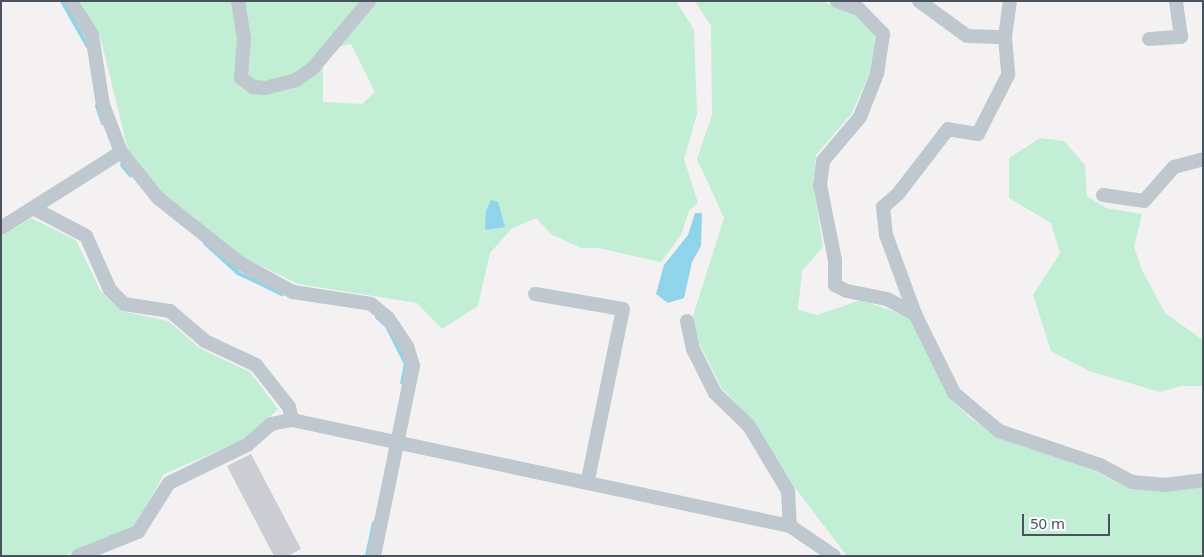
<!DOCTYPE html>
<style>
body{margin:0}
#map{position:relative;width:1204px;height:557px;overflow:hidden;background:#f3f1f1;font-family:"Noto Sans",sans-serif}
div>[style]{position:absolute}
.green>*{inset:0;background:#c1eed4}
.water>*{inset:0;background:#8fd4ea}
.stream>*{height:4px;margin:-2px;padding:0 2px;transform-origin:2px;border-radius:2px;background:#8fd4ea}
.building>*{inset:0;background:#cbcdd3}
.minor>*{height:14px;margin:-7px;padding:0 7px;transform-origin:7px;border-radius:7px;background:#bfc7cf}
span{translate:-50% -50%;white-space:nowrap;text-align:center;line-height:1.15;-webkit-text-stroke:4.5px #fff;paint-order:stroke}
.frame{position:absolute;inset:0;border:2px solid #49535e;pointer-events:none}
.scale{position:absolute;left:1022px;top:514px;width:88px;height:22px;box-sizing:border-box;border:2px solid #49535e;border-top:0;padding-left:6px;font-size:15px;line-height:18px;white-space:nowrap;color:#49535e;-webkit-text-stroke:4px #fff;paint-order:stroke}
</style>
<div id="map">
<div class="green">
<div style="clip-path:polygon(evenodd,80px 1px,676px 1px,694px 30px,697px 114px,684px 159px,698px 203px,689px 211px,681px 235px,661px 262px,598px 248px,581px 248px,551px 234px,536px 218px,511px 229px,490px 253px,478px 306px,442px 329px,417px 303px,298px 284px,245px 258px,164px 194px,128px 150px,100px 36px,80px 1px,351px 44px,375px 92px,362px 104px,323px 102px,323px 50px,351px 44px)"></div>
<div style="clip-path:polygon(695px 1px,821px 1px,855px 13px,875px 33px,871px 70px,852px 113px,816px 155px,813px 183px,823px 247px,802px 271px,798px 310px,817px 315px,861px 300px,910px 317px,949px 397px,969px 417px,997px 437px,1092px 470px,1129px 488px,1165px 491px,1203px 485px,1203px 556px,847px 556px,793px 485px,754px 423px,721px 387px,698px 341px,693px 316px,724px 218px,697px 159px,712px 115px,711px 26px)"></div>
<div style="clip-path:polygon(1040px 138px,1064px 141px,1085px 165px,1087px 196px,1106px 208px,1142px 214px,1134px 247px,1142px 270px,1165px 313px,1203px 340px,1203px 386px,1181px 386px,1160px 392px,1089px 371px,1051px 351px,1033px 295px,1060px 253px,1051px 223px,1009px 198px,1009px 158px)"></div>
<div style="clip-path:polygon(31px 218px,76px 240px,101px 292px,121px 311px,168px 321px,201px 349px,250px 372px,278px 409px,245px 439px,164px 474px,134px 528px,64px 556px,1px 556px,1px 237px)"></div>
</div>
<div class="water">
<div style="clip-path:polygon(491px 200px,498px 202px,505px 227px,485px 230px,486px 211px)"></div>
<div style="clip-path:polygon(695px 213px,702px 213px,701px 246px,692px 262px,684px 298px,668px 303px,656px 294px,664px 265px,688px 235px)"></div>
</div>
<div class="stream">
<div style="left:62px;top:1px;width:53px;rotate:60.5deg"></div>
<div style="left:97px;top:106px;width:18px;rotate:71deg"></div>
<div style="left:122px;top:165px;width:13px;rotate:51deg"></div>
<div style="left:205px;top:243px;width:45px;rotate:42.3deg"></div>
<div style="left:238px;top:273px;width:49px;rotate:25.5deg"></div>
<div style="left:377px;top:317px;width:13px;rotate:42deg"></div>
<div style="left:387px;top:326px;width:42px;rotate:63.4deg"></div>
<div style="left:406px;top:364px;width:19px;rotate:102deg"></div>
<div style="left:367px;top:556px;width:34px;rotate:-78deg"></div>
</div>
<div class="building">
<div style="clip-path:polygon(251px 454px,301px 549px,288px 556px,274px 556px,227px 466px)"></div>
</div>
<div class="minor">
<div style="left:71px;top:1px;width:40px;rotate:58deg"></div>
<div style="left:92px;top:35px;width:71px;rotate:81.1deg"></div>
<div style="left:103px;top:105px;width:50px;rotate:69deg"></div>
<div style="left:121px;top:152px;width:59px;rotate:51.2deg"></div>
<div style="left:158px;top:198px;width:105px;rotate:38.4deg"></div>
<div style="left:240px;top:263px;width:60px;rotate:28.7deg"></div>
<div style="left:293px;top:292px;width:79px;rotate:8.7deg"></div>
<div style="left:371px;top:304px;width:22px;rotate:39deg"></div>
<div style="left:388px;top:318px;width:34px;rotate:56deg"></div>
<div style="left:407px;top:346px;width:21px;rotate:73deg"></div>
<div style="left:413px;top:366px;width:194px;rotate:101.6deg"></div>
<div style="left:238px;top:1px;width:36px;rotate:81deg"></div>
<div style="left:244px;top:37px;width:41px;rotate:94.2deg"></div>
<div style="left:241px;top:78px;width:15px;rotate:37deg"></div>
<div style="left:253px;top:87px;width:12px;rotate:5deg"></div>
<div style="left:265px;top:88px;width:32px;rotate:-14deg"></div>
<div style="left:296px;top:80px;width:21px;rotate:-35deg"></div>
<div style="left:313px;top:68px;width:87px;rotate:-50.1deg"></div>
<div style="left:837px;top:1px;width:23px;rotate:20deg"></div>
<div style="left:859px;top:9px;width:35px;rotate:46deg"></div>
<div style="left:883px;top:34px;width:40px;rotate:98.5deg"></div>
<div style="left:877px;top:74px;width:46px;rotate:111.6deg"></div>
<div style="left:860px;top:117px;width:57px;rotate:130.1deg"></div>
<div style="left:823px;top:161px;width:24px;rotate:97deg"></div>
<div style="left:820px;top:185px;width:76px;rotate:78.7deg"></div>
<div style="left:835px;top:260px;width:25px;rotate:90deg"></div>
<div style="left:835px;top:285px;width:13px;rotate:27deg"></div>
<div style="left:847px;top:291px;width:41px;rotate:11.3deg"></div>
<div style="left:887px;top:299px;width:32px;rotate:28deg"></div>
<div style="left:919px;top:1px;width:59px;rotate:36.1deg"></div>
<div style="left:967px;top:36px;width:38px;rotate:2deg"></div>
<div style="left:1010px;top:1px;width:36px;rotate:98deg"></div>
<div style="left:1005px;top:37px;width:38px;rotate:85deg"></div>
<div style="left:1008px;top:75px;width:66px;rotate:117deg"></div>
<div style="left:978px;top:134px;width:30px;rotate:-171deg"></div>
<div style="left:948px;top:129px;width:82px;rotate:127.6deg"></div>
<div style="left:898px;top:194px;width:20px;rotate:139deg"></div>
<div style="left:883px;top:207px;width:28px;rotate:84deg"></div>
<div style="left:886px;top:235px;width:84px;rotate:69.8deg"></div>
<div style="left:915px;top:314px;width:88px;rotate:63.7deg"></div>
<div style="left:954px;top:393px;width:59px;rotate:40.2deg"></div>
<div style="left:999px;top:431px;width:107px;rotate:18.6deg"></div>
<div style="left:1100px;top:465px;width:36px;rotate:28deg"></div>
<div style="left:1132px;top:482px;width:32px;rotate:5deg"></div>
<div style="left:1164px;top:485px;width:39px;rotate:-7deg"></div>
<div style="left:1149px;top:39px;width:32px;rotate:-4deg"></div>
<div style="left:1181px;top:37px;width:36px;rotate:-98deg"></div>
<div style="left:1103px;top:195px;width:41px;rotate:8.3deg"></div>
<div style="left:1144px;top:201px;width:45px;rotate:-48.6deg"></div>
<div style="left:1174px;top:167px;width:30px;rotate:-15deg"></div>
<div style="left:33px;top:208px;width:60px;rotate:27.8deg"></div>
<div style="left:86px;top:236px;width:59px;rotate:66deg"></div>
<div style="left:110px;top:290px;width:20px;rotate:45deg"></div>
<div style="left:124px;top:304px;width:47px;rotate:8.7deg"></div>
<div style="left:170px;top:311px;width:46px;rotate:40.6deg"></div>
<div style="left:205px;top:341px;width:56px;rotate:25.2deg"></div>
<div style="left:256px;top:365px;width:53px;rotate:51.8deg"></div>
<div style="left:289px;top:407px;width:13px;rotate:77deg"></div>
<div style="left:1px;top:228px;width:142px;rotate:-32.3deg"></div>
<div style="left:535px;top:294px;width:89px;rotate:9.7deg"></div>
<div style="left:623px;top:309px;width:175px;rotate:101.6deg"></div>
<div style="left:687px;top:321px;width:29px;rotate:78deg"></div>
<div style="left:693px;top:349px;width:49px;rotate:63.4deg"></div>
<div style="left:715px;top:393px;width:47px;rotate:44.1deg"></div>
<div style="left:749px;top:426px;width:76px;rotate:59deg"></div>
<div style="left:788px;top:491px;width:35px;rotate:87deg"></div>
<div style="left:78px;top:556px;width:65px;rotate:-21.8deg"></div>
<div style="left:138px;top:532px;width:58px;rotate:-57.7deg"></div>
<div style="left:169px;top:483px;width:87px;rotate:-26deg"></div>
<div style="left:247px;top:445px;width:32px;rotate:-41deg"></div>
<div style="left:271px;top:424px;width:21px;rotate:-11deg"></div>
<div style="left:292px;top:420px;width:509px;rotate:12.02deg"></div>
<div style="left:790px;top:526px;width:53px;rotate:34.3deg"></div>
</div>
<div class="frame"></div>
<div class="scale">50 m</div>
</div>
